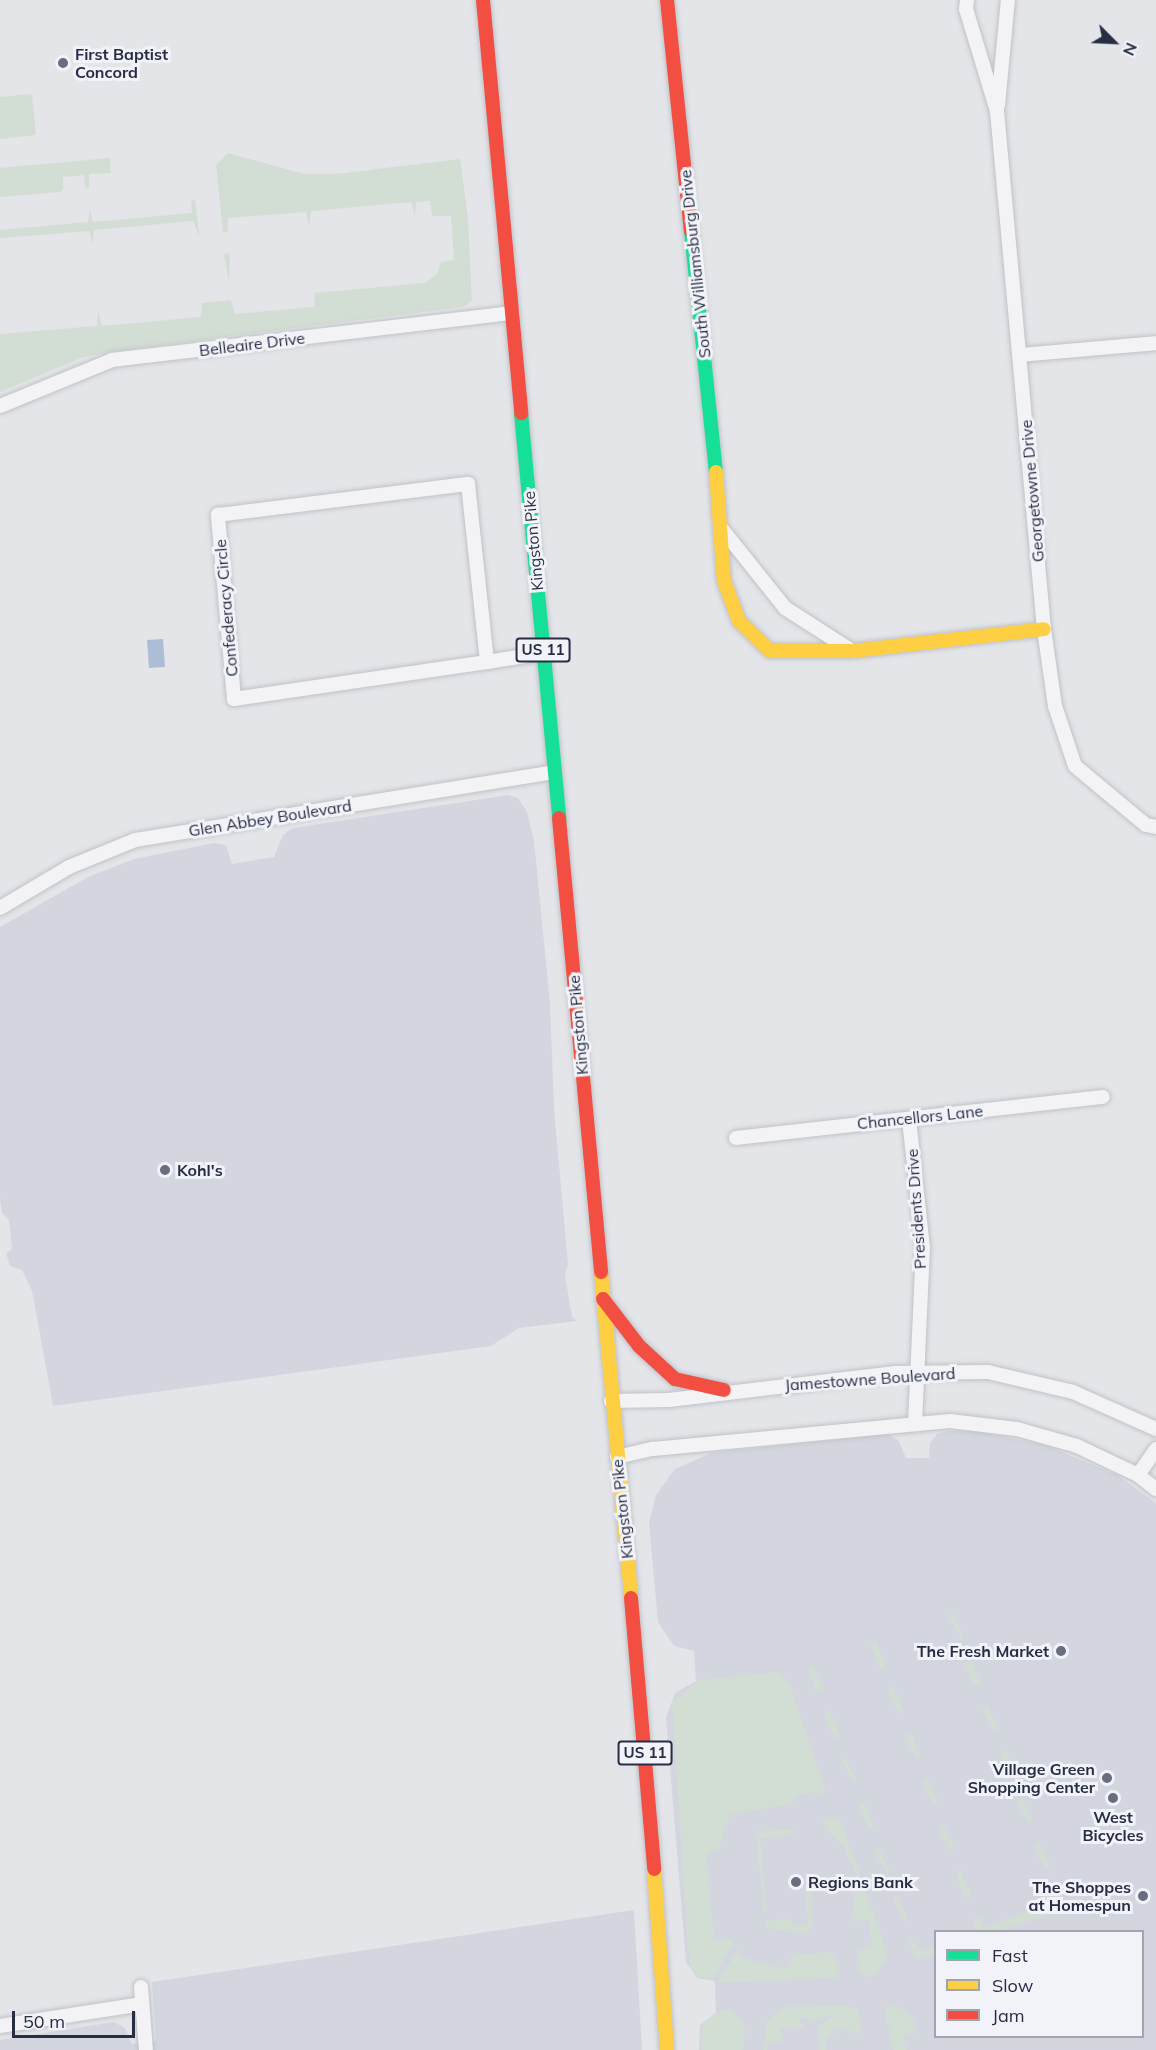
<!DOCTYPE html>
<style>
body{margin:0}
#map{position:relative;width:1156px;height:2050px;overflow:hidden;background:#e3e5e9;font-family:Mulish,sans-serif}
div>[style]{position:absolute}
.built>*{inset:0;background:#d3d6de}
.green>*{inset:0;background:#d2ddd3}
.water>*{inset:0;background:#aebdd6}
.roads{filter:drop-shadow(0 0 2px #c0c2c7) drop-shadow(0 0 2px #c0c2c7)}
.street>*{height:14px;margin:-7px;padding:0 7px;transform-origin:7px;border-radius:7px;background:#f3f3f5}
.fast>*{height:14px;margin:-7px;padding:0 7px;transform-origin:7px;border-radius:7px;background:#16e098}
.slow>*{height:14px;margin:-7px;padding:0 7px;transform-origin:7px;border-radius:7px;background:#ffcf43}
.jam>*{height:14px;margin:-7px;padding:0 7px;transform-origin:7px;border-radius:7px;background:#f24e42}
.dots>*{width:16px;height:16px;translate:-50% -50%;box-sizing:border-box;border:3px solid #f1f3f8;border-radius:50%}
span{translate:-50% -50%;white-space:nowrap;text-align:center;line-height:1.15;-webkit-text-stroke:6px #f1f3f8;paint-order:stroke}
.shield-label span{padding:2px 4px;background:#f1f3f8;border:2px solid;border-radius:4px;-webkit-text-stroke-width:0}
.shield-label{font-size:15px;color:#272e44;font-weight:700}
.poi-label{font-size:16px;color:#272e44;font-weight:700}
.left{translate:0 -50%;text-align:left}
.right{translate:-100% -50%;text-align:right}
.street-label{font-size:16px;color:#272e44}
.legend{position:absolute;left:934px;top:1930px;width:210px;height:108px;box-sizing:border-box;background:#f1f3f8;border:2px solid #a0a4b0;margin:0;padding:8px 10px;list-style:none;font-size:18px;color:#272e44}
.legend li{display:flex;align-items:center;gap:12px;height:30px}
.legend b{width:30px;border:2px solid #a0a4b0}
.north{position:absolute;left:1084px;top:12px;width:60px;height:60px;-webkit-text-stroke:4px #f1f3f8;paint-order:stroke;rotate:114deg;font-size:16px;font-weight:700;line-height:24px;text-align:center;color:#272e44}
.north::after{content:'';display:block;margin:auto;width:21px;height:27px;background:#272e44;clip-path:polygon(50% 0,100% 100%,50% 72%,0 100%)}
.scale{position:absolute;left:12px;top:2011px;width:123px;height:27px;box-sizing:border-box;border:3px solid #272e44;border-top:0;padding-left:8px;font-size:18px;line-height:21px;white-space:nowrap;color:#272e44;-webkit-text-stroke:4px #f1f3f8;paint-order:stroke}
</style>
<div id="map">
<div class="built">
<div style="clip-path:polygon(508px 795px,518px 798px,527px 812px,534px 841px,550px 1003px,554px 1108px,568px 1265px,565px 1275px,572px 1317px,577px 1321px,519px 1328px,491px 1346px,53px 1406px,32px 1291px,22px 1270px,10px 1266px,6px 1254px,12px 1249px,9px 1220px,2px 1213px,0 1199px,0 927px,88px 877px,134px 859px,214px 843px,226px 845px,232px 864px,274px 857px,283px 835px,293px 828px)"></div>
<div style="clip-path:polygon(evenodd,947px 1431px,975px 1431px,1045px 1445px,1117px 1475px,1156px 1503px,1156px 2050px,699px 2050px,700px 2025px,716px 2013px,715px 1981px,697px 1978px,686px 1962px,666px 1718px,675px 1693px,696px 1681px,694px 1651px,674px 1646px,658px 1622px,649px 1523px,656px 1495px,675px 1469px,711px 1453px,888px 1434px,899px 1441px,906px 1458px,929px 1458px,930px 1443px,937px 1434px,947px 1431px,936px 1932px,1142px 1932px,1142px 2036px,936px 2036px,936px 1932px)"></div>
<div style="clip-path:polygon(634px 1910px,642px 2050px,0 2050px,0 2040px,114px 2022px,125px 2028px,132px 2044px,156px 2041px,152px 1982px)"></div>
</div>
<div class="green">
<div style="clip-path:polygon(32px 94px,36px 135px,0 139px,0 97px)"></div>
<div style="clip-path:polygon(228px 153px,304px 174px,336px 174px,460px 159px,468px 218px,472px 301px,463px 307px,114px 351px,81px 358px,0 392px,0 334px,97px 326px,98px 311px,102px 326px,201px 317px,202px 303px,231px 300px,235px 314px,314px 307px,315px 293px,425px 283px,437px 274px,441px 262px,454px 260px,451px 216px,432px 216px,430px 201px,416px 202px,415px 216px,411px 202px,311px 211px,309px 226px,306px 212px,228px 218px,228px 231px,223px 233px,216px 165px)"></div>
<div style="clip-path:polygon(110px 158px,111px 173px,89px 174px,89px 188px,85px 187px,84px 175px,63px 177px,63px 189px,60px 192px,0 197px,0 168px)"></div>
<div style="clip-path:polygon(195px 199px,199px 236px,193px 221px,94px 230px,93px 244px,89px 231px,0 238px,0 230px,88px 222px,90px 208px,93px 222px,192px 213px,191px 202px)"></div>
<div style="clip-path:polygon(226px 253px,230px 254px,229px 281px,224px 256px)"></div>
<div style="clip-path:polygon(953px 1612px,963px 1635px,961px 1639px,949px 1617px)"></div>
<div style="clip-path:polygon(875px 1641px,886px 1664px,885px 1668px,880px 1668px,871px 1646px)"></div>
<div style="clip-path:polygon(969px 1658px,980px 1681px,979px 1685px,974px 1685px,965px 1663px)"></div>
<div style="clip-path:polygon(812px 1665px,823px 1688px,821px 1692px,817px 1692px,808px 1670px)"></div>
<div style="clip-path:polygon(776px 1672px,789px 1683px,825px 1789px,821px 1796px,813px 1792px,795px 1796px,793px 1804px,732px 1814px,725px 1825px,719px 1849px,706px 1855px,714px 1940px,732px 1940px,733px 1944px,713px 1978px,708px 1979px,696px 1975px,691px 1968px,688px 1948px,672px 1702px,699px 1680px)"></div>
<div style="clip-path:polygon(890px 1687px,895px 1689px,903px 1710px,900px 1714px,888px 1692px)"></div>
<div style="clip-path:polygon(987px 1705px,998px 1728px,995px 1732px,983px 1710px)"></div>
<div style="clip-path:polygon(828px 1711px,840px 1734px,838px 1738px,834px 1738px,825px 1716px)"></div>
<div style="clip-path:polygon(908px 1733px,912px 1735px,920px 1756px,918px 1760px,905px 1738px)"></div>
<div style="clip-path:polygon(1002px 1750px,1007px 1752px,1015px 1773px,1012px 1778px,1000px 1755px)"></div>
<div style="clip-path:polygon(845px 1756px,856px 1779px,854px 1784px,842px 1761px)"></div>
<div style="clip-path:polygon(926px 1778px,937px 1801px,934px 1806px,922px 1783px)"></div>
<div style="clip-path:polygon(1021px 1796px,1032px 1819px,1029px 1824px,1017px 1801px)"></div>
<div style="clip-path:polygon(861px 1802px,865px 1804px,873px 1825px,871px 1830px,859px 1807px)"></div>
<div style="clip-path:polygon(831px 1816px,838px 1818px,842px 1825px,888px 1956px,877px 1974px,866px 1977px,860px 1972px,857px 1951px,872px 1945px,869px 1919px,852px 1921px,856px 1873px,843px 1844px,825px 1829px,823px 1820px)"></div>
<div style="clip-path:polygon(943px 1824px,954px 1847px,951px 1852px,939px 1829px)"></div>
<div style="clip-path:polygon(793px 1829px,793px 1835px,760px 1838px,767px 1910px,764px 1911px,756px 1832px)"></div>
<div style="clip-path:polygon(1038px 1842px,1049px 1865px,1046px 1869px,1034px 1847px)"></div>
<div style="clip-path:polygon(879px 1848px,890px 1871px,888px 1875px,875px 1853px)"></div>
<div style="clip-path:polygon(960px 1871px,971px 1894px,970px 1898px,965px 1898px,956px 1876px)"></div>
<div style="clip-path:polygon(805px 1888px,811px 1888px,812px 1929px,802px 1933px,766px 1928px,765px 1921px,792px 1919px,793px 1925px,808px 1924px)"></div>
<div style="clip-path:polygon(1054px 1888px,1063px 1905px,1058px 1911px,999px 1931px,974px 1931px,975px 1917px,980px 1918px,983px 1928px,1054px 1902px)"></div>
<div style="clip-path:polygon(896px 1894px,907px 1917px,905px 1922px,893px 1899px)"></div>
<div style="clip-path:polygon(912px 1939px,920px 1951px,935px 1946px,935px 1954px,917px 1960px,909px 1943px)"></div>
<div style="clip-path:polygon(741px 1945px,738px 1956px,786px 1969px,793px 1955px,831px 1952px,840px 1970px,837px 1978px,717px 1983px)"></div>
<div style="clip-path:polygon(888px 2004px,907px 2011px,915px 2023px,916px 2032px,903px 2037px,907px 2050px,894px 2050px,885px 2012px)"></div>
<div style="clip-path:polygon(850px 2006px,858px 2011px,861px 2032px,850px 2033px,849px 2028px,833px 2029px,833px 2035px,826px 2036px,825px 2050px,820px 2050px,818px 2026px,832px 2017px,829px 2015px,814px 2022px,801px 2017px,799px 2022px,805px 2025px,803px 2028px,781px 2028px,781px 2042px,767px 2044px,767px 2050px,763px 2050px,767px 2023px,776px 2012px,785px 2007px)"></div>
<div style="clip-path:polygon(731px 2010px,745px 2025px,743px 2050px,701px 2050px,702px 2027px,707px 2020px,718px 2011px)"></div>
</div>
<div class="water">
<div style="clip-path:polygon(163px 639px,165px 667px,149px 668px,147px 640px)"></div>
</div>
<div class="roads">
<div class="street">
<div style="left:967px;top:0;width:9px;rotate:96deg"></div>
<div style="left:966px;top:9px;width:107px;rotate:73.1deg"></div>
<div style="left:997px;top:111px;width:520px;rotate:84.82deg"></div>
<div style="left:1044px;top:629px;width:78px;rotate:81.9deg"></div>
<div style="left:1055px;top:706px;width:63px;rotate:71.6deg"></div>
<div style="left:1075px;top:766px;width:92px;rotate:39.7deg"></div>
<div style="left:1146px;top:825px;width:10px;rotate:11deg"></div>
<div style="left:998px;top:105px;width:105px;rotate:-84.6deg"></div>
<div style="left:1020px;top:355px;width:137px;rotate:-5deg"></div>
<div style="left:0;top:406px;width:121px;rotate:-22.3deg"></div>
<div style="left:112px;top:360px;width:403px;rotate:-6.7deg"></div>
<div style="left:468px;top:484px;width:179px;rotate:83.9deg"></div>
<div style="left:487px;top:662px;width:256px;rotate:171.7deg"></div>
<div style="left:234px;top:699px;width:185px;rotate:-95deg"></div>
<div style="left:218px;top:515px;width:252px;rotate:-7.1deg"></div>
<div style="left:722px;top:529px;width:101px;rotate:51.4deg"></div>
<div style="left:785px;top:608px;width:80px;rotate:32.7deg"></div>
<div style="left:487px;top:662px;width:57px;rotate:-9.1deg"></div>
<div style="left:0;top:908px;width:80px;rotate:-30.7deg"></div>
<div style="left:69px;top:867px;width:71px;rotate:-22.2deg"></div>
<div style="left:135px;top:840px;width:425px;rotate:-9.2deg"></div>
<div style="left:909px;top:1119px;width:129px;rotate:83.8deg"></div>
<div style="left:923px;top:1247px;width:175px;rotate:92.6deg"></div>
<div style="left:736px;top:1138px;width:369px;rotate:-6.4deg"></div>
<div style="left:611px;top:1401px;width:58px;rotate:-1deg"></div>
<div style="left:669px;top:1400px;width:228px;rotate:-6.8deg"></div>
<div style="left:895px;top:1373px;width:93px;rotate:-0.6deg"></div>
<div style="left:988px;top:1372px;width:87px;rotate:13.2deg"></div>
<div style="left:1073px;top:1392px;width:91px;rotate:24deg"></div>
<div style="left:617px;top:1457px;width:37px;rotate:-13deg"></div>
<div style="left:653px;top:1449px;width:298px;rotate:-5.4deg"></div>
<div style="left:950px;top:1421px;width:67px;rotate:6.8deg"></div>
<div style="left:1017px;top:1429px;width:62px;rotate:15.8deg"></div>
<div style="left:1077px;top:1446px;width:68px;rotate:25.4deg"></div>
<div style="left:1138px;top:1475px;width:23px;rotate:38deg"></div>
<div style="left:1138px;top:1475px;width:32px;rotate:-55deg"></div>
<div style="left:141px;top:1987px;width:63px;rotate:85.5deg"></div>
<div style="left:0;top:2026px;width:144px;rotate:-8.8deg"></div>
</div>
<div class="fast">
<div style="left:691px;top:231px;width:242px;rotate:84.1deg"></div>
<div style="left:521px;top:413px;width:407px;rotate:84.6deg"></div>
</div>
<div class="slow">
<div style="left:716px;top:472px;width:109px;rotate:85.8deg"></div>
<div style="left:724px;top:581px;width:43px;rotate:69.4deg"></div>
<div style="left:739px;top:621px;width:43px;rotate:44.1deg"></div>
<div style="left:770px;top:651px;width:82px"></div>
<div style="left:852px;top:651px;width:193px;rotate:-6.5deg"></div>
<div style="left:601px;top:1272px;width:327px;rotate:84.7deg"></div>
<div style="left:654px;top:1869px;width:181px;rotate:85.9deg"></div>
</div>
<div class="jam">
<div style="left:483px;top:0;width:415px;rotate:84.7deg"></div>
<div style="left:667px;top:0;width:232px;rotate:84.1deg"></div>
<div style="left:559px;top:818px;width:456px;rotate:84.7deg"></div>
<div style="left:603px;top:1299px;width:59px;rotate:52.5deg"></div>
<div style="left:639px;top:1346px;width:49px;rotate:42.5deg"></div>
<div style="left:675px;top:1379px;width:50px;rotate:12.7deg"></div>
<div style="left:631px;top:1598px;width:272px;rotate:85.1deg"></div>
</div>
</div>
<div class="dots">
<div style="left:63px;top:63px;background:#696e7e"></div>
<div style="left:165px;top:1170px;background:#696e7e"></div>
<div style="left:1061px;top:1651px;background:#696e7e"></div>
<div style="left:1107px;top:1778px;background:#696e7e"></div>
<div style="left:1113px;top:1798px;background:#696e7e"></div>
<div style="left:796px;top:1882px;background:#696e7e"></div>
<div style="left:1143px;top:1896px;background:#696e7e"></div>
</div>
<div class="shield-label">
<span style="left:543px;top:650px">US 11</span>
<span style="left:645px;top:1753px">US 11</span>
</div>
<div class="poi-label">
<span class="left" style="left:75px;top:63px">First Baptist<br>Concord</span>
<span class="left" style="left:177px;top:1170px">Kohl's</span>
<span class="right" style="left:1049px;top:1651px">The Fresh Market</span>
<span class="right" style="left:1095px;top:1778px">Village Green<br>Shopping Center</span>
<span style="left:1113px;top:1826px">West<br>Bicycles</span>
<span class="left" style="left:808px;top:1882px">Regions Bank</span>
<span class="right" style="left:1131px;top:1896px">The Shoppes<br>at Homespun</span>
</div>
<div class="street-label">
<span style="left:695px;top:264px;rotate:-96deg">South Williamsburg Drive</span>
<span style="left:252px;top:344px;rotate:-7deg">Belleaire Drive</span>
<span style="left:1032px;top:491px;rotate:-95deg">Georgetowne Drive</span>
<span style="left:533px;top:541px;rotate:-95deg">Kingston Pike</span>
<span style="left:226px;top:608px;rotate:-95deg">Confederacy Circle</span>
<span style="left:270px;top:818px;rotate:-9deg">Glen Abbey Boulevard</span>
<span style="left:578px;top:1025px;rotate:-95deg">Kingston Pike</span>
<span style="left:920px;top:1117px;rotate:-6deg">Chancellors Lane</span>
<span style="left:916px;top:1209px;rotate:-94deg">Presidents Drive</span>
<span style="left:870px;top:1379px;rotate:-4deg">Jamestowne Boulevard</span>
<span style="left:622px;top:1509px;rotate:-96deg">Kingston Pike</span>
</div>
<ul class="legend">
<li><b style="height:8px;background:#16e098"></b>Fast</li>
<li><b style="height:8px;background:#ffcf43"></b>Slow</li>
<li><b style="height:8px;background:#f24e42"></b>Jam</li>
</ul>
<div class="north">N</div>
<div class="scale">50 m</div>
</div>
